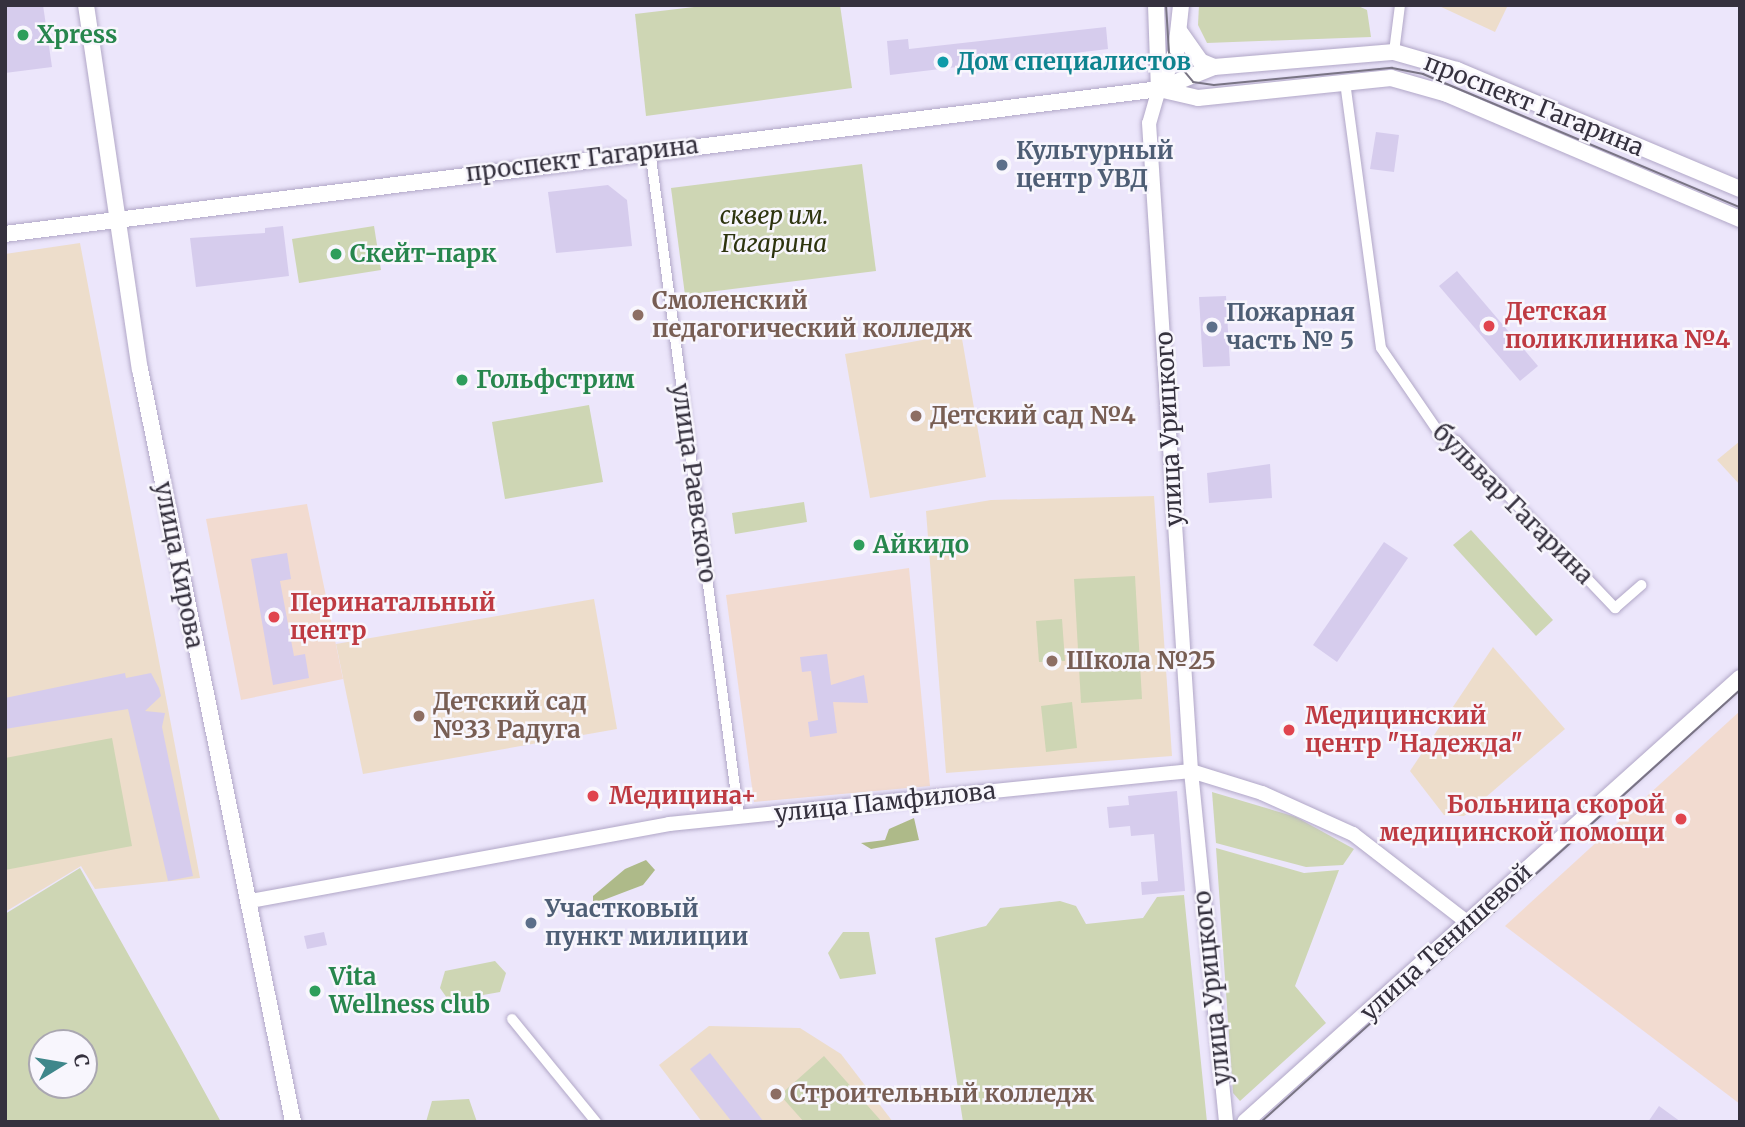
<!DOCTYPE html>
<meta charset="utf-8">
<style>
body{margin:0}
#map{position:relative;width:1745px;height:1127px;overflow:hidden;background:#ece6fb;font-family:Merriweather,serif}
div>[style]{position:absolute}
.education>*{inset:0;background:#edddcb}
.medical>*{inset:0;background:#f2dbd0}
.green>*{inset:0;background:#ced6b4}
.forest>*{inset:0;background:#aeba89}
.building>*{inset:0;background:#d6cced}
.roads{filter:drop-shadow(0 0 2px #b1a7c7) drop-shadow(0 0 2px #b1a7c7)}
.street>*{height:10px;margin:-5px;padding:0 5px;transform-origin:5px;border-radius:5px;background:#fff}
.secondary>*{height:14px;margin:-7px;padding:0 7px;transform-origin:7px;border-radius:7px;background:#fff}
.primary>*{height:16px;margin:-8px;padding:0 8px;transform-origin:8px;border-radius:8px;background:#fff}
.tram>*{height:2px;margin:-1px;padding:0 1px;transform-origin:1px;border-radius:1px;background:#797484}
.dots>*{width:19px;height:19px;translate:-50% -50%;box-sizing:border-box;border:4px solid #f8f6fd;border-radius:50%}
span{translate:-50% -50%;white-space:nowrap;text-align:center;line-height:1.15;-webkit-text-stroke:5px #f8f6fd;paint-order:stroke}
.leisure-label{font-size:24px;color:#27864d;font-weight:700}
.left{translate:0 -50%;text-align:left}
.culture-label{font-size:24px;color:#0d838f;font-weight:700}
.street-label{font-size:24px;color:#35313e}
.service-label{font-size:24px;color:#4e5e75;font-weight:700}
.park-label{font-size:24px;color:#2d340e;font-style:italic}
.education-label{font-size:24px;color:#785e54;font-weight:700}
.health-label{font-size:24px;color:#be3a42;font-weight:700}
.right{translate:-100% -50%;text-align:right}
.frame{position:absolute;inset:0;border:7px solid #35313e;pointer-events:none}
.north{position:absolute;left:28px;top:1029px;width:70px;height:70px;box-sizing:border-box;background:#f8f6fd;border:2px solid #aaa7b1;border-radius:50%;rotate:79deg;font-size:19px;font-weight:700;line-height:28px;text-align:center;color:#35313e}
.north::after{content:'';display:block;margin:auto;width:24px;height:32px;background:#3f878b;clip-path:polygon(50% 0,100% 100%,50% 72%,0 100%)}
</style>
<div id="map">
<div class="education">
<div style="clip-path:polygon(1437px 5px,1508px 5px,1495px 32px)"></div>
<div style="clip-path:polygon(80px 243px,200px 878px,95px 889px,81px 866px,5px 912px,5px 254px)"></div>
<div style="clip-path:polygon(961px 333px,986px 477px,870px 498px,845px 354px)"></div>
<div style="clip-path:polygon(1740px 441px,1740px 485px,1717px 460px)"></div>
<div style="clip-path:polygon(1154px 496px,1172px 756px,946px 773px,926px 511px,991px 500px)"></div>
<div style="clip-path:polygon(594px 599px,617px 729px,363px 774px,336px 644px)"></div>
<div style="clip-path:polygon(1493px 647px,1565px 729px,1464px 816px,1444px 815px,1410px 771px)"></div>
<div style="clip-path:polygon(709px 1026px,800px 1028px,841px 1054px,893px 1122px,702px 1122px,659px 1065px)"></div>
</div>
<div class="medical">
<div style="clip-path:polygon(307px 504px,343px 679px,241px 700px,206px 519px)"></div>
<div style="clip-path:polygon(909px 568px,930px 786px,754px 802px,726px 595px)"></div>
<div style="clip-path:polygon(1740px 711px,1740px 1104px,1505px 926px)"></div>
</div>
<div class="green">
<div style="clip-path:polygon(711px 5px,840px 5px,852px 88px,646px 116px,635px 14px)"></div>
<div style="clip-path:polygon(1199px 5px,1356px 5px,1367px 10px,1371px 37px,1207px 43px,1198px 25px)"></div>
<div style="clip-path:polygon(862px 164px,876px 271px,685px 295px,671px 188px)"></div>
<div style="clip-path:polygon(374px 226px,381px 270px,299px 283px,292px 239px)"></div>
<div style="clip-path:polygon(589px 405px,603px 482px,505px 499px,492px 422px)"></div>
<div style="clip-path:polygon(804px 502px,807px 522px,735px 534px,732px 513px)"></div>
<div style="clip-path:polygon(1471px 530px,1553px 620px,1536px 636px,1453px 545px)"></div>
<div style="clip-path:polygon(1135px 576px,1142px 699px,1081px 703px,1074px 579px)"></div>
<div style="clip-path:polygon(1062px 619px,1065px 661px,1039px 662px,1036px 621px)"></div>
<div style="clip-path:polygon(1072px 702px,1077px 748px,1046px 752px,1041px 706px)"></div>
<div style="clip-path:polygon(112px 738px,132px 846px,5px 870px,5px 758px)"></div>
<div style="clip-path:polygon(1212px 792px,1296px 817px,1354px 849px,1343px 865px,1306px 867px,1216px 843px)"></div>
<div style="clip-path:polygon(1216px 848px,1304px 873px,1339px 870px,1295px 986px,1326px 1023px,1240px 1101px,1233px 1093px)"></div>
<div style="clip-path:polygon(evenodd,80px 868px,179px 1045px,221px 1122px,5px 1122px,5px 914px,80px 868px,42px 1043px,84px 1043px,84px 1085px,42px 1085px,42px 1043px)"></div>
<div style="clip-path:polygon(1184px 895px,1207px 1122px,963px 1122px,935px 938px,986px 926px,1000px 908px,1060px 901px,1076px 906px,1086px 924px,1143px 918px,1157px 897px)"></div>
<div style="clip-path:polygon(843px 932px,869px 932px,876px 974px,840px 979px,828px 953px)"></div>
<div style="clip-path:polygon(495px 961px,506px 973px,500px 992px,449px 1001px,440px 988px,445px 971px)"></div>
<div style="clip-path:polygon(824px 1056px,882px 1122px,804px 1122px,780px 1095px)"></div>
<div style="clip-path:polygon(469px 1099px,477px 1122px,426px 1122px,432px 1101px)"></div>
</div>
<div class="forest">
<div style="clip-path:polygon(914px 818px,919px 840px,871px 849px,861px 843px,885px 840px,889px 829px)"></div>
<div style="clip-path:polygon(646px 860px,655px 870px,643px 885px,593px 904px,593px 896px,625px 869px)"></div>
</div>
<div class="building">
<div style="clip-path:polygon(5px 5px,43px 5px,52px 67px,5px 73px)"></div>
<div style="clip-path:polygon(1106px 27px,1108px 49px,890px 75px,887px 41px,908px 39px,909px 49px)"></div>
<div style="clip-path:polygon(1376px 132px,1399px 135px,1394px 172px,1370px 169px)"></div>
<div style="clip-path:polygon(608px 185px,627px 200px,632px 246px,556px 253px,548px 192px)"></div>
<div style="clip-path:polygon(283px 226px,289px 276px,196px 287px,190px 238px,265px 233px,265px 228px)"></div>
<div style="clip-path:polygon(1457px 271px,1538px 366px,1520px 381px,1439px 286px)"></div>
<div style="clip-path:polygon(1226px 296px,1230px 366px,1203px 367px,1199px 297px)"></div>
<div style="clip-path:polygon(1270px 464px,1272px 498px,1209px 503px,1207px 473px)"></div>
<div style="clip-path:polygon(1384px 542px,1408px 558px,1337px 662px,1313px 645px)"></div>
<div style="clip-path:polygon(287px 553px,291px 579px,280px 581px,294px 656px,305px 654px,309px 678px,273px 685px,251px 559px)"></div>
<div style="clip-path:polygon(827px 654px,831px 685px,864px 675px,868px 703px,833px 702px,837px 733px,810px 737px,808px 722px,818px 720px,811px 671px,802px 672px,800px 657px)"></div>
<div style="clip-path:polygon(125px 673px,126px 678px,151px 673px,159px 688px,161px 696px,145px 711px,165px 713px,162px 727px,193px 876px,168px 881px,128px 709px,5px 729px,5px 698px)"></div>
<div style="clip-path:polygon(1177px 791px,1185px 891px,1142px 895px,1141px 882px,1158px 881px,1154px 834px,1131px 836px,1130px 826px,1109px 828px,1107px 807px,1129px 805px,1128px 796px)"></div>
<div style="clip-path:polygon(324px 932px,327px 945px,307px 949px,304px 936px)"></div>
<div style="clip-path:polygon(710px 1053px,764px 1122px,732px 1122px,690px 1069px)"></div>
<div style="clip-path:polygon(1659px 1106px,1681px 1122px,1648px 1122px)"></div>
</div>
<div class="roads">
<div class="street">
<div style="left:1394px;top:52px;width:47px;rotate:-82.7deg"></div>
<div style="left:1345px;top:82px;width:268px;rotate:82.3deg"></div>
<div style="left:1381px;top:348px;width:108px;rotate:55.6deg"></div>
<div style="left:1442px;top:437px;width:15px;rotate:16deg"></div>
<div style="left:1456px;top:441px;width:231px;rotate:46.4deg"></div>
<div style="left:1615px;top:608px;width:35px;rotate:-41deg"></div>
<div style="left:650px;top:150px;width:673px;rotate:82.4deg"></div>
<div style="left:512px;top:1019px;width:133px;rotate:50.8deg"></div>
</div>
<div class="secondary">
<div style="left:1159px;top:89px;width:35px;rotate:106deg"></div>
<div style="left:1149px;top:123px;width:649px;rotate:86.29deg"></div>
<div style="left:1191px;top:771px;width:353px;rotate:84.3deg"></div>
<div style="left:250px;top:901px;width:426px;rotate:-10.4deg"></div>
<div style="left:669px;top:824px;width:525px;rotate:-5.8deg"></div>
<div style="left:1191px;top:771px;width:74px;rotate:17.2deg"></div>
<div style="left:1262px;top:793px;width:100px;rotate:24.3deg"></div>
<div style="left:1353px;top:834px;width:144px;rotate:37.7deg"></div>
</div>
<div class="primary">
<div style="left:86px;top:5px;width:368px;rotate:81.6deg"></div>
<div style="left:140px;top:369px;width:768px;rotate:78.51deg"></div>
<div style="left:1156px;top:5px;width:84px;rotate:88deg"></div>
<div style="left:1180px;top:32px;width:35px;rotate:55deg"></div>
<div style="left:1200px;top:61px;width:15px;rotate:23deg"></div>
<div style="left:1159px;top:89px;width:40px;rotate:13deg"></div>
<div style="left:1198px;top:98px;width:194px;rotate:-5.9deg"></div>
<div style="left:1391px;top:78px;width:58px;rotate:15.9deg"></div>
<div style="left:1447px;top:94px;width:319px;rotate:23.1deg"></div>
<div style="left:1159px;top:89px;width:41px;rotate:-65.3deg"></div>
<div style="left:1176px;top:52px;width:47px;rotate:-83.9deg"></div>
<div style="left:5px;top:234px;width:1163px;rotate:-7.16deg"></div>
<div style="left:1159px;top:89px;width:59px;rotate:-21.8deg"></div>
<div style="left:1214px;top:67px;width:181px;rotate:-4.8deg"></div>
<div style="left:1394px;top:52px;width:66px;rotate:15.9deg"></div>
<div style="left:1457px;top:70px;width:307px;rotate:22.8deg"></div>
<div style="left:1245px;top:1122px;width:665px;rotate:-41.89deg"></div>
</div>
</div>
<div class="tram">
<div style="left:1166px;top:5px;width:48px;rotate:86.4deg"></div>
<div style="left:1169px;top:53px;width:38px;rotate:50deg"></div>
<div style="left:1193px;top:82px;width:21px;rotate:8deg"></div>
<div style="left:1214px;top:85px;width:179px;rotate:-5.5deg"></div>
<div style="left:1392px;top:68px;width:32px;rotate:11deg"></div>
<div style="left:1423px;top:74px;width:344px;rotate:22.8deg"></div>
<div style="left:1261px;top:1122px;width:645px;rotate:-42.05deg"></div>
</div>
<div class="dots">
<div style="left:23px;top:35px;background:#2e9e5b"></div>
<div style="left:943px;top:62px;background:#0f9aa8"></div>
<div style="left:1002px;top:165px;background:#5c6f8a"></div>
<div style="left:336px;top:254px;background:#2e9e5b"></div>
<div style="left:638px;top:315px;background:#8d6e63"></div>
<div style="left:1489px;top:326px;background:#e0444e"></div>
<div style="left:1212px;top:327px;background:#5c6f8a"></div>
<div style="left:462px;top:380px;background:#2e9e5b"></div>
<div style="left:916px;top:416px;background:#8d6e63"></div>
<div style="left:859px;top:545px;background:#2e9e5b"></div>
<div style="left:274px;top:617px;background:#e0444e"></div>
<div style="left:1052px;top:661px;background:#8d6e63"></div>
<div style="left:419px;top:716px;background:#8d6e63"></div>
<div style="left:1289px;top:730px;background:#e0444e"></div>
<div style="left:593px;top:796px;background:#e0444e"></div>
<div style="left:1681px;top:819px;background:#e0444e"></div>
<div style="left:531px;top:923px;background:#5c6f8a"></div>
<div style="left:315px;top:991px;background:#2e9e5b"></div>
<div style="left:776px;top:1094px;background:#8d6e63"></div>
</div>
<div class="leisure-label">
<span class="left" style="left:37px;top:35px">Xpress</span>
<span class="left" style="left:350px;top:254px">Скейт-парк</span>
<span class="left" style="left:476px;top:380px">Гольфстрим</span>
<span class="left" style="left:873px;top:545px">Айкидо</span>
<span class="left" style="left:329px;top:991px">Vita<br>Wellness club</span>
</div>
<div class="culture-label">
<span class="left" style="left:957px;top:62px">Дом специалистов</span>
</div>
<div class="street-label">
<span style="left:1534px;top:105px;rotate:22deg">проспект Гагарина</span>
<span style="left:582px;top:159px;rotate:-7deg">проспект Гагарина</span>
<span style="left:1169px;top:429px;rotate:-93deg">улица Урицкого</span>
<span style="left:694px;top:483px;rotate:82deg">улица Раевского</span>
<span style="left:1513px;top:504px;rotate:45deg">бульвар Гагарина</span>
<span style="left:179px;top:565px;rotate:79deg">улица Кирова</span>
<span style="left:885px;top:802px;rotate:-6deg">улица Памфилова</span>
<span style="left:1446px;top:942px;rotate:-42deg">улица Тенишевой</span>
<span style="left:1212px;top:988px;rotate:-96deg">улица Урицкого</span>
</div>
<div class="service-label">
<span class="left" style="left:1016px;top:165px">Культурный<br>центр УВД</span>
<span class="left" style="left:1226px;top:327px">Пожарная<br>часть № 5</span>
<span class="left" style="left:545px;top:923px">Участковый<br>пункт милиции</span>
</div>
<div class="park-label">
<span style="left:774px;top:230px">сквер им.<br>Гагарина</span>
</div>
<div class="education-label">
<span class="left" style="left:652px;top:315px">Смоленский<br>педагогический колледж</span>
<span class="left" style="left:930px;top:416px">Детский сад №4</span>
<span class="left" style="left:1066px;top:661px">Школа №25</span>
<span class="left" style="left:433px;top:716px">Детский сад<br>№33 Радуга</span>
<span class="left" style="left:790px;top:1094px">Строительный колледж</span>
</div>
<div class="health-label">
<span class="left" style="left:1505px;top:326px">Детская<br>поликлиника №4</span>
<span class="left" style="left:290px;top:617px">Перинатальный<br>центр</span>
<span class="left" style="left:1305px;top:730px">Медицинский<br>центр "Надежда"</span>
<span class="left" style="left:609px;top:796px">Медицина+</span>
<span class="right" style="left:1665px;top:819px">Больница скорой<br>медицинской помощи</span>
</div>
<div class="frame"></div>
<div class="north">С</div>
</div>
